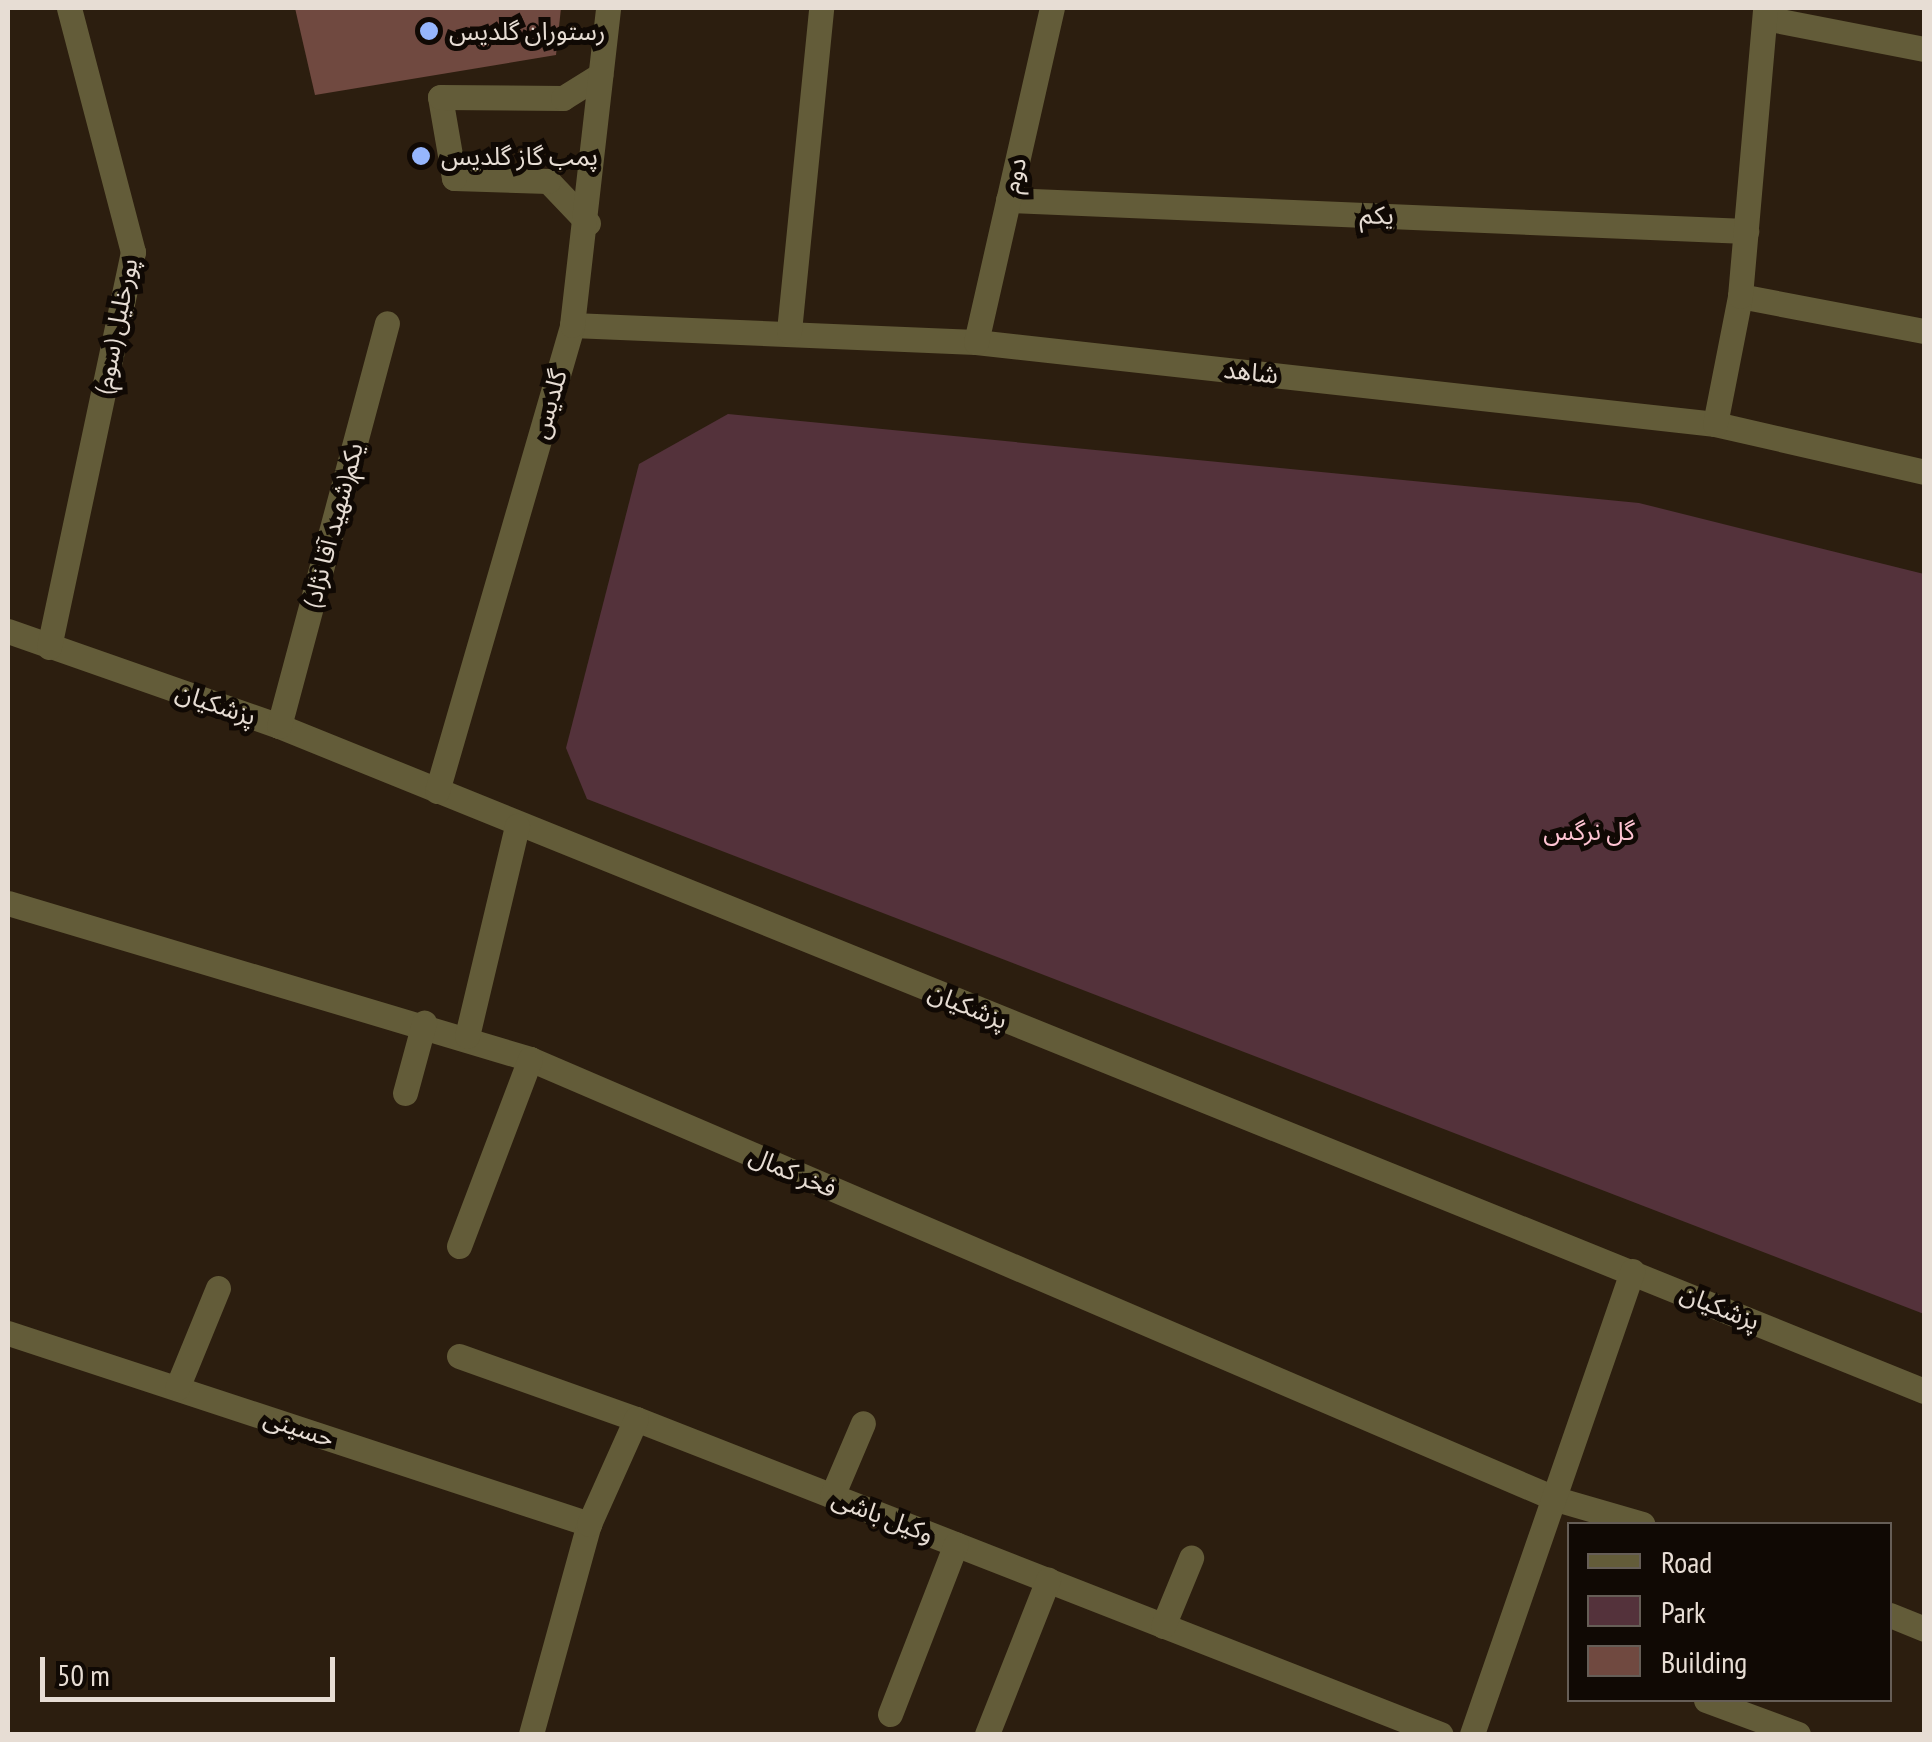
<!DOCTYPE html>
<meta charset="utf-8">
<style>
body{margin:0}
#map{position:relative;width:1932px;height:1742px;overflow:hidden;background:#2c1e0f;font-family:"PT Sans Narrow","Noto Sans Arabic",sans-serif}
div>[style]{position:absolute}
.green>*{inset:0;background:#54323b}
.building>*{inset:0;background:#704940}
.minor>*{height:25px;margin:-12.5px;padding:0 12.5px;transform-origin:12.5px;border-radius:12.5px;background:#635c39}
.dots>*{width:28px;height:28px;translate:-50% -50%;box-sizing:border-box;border:5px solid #100904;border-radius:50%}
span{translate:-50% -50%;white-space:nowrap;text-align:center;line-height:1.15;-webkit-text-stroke:10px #100904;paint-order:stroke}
.poi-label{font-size:25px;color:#e7ddd4}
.left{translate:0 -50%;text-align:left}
.street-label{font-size:25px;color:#e7ddd4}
.park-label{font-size:25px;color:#ffc4d3}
.frame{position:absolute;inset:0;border:10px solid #e7ddd4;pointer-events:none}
.legend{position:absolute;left:1567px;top:1522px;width:325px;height:180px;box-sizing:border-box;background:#100904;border:2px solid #665e57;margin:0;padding:12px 18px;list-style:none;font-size:30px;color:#e7ddd4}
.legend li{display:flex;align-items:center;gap:20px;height:50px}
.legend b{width:50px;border:2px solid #665e57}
.scale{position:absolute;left:40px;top:1657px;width:295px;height:45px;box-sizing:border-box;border:5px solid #e7ddd4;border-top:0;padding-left:12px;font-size:30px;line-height:35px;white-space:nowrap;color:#e7ddd4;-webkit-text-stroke:8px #100904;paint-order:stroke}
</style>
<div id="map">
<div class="green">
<div style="clip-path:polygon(728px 414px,1639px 503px,1924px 574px,1924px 1314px,587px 799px,566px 748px,639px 464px)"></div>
</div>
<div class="building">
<div style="clip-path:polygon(295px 8px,561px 8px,556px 55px,315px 95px)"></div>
</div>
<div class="minor">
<div style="left:1765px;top:18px;width:162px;rotate:11deg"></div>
<div style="left:1008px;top:200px;width:739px;rotate:2.41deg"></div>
<div style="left:588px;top:223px;width:58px;rotate:-133.6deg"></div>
<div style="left:548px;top:181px;width:94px;rotate:-178.2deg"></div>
<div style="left:454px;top:178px;width:82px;rotate:-99.8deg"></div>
<div style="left:440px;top:97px;width:123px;rotate:0.5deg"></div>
<div style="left:563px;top:98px;width:44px;rotate:-31.9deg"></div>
<div style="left:1740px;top:296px;width:187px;rotate:10.8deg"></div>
<div style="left:572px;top:325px;width:404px;rotate:2.4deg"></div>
<div style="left:976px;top:342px;width:744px;rotate:6.33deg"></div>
<div style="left:1715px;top:424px;width:214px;rotate:12.9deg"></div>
<div style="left:789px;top:331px;width:325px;rotate:-84.3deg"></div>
<div style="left:976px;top:342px;width:343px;rotate:-77.2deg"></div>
<div style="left:1715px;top:424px;width:130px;rotate:-78.9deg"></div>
<div style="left:1740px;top:296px;width:289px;rotate:-85deg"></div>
<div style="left:8px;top:631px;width:287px;rotate:19.3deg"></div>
<div style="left:279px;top:726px;width:1774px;rotate:22.01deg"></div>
<div style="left:49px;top:647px;width:404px;rotate:-78deg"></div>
<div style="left:133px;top:252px;width:252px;rotate:-104.7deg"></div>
<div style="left:279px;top:726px;width:417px;rotate:-75deg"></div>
<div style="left:437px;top:791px;width:485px;rotate:-73.8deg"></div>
<div style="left:572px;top:325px;width:319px;rotate:-83.5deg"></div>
<div style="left:8px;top:903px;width:545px;rotate:16.64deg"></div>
<div style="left:530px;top:1059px;width:1116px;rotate:23.21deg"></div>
<div style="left:1556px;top:1499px;width:90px;rotate:16.2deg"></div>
<div style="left:467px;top:1036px;width:216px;rotate:-76.6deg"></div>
<div style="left:405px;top:1093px;width:73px;rotate:-74.8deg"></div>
<div style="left:459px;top:1246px;width:200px;rotate:-69.2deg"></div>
<div style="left:8px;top:1333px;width:612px;rotate:18.2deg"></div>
<div style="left:459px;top:1356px;width:188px;rotate:19.6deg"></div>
<div style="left:636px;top:1419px;width:864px;rotate:21.39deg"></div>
<div style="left:177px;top:1388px;width:108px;rotate:-67.7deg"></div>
<div style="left:832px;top:1496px;width:79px;rotate:-67deg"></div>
<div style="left:1890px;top:1615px;width:37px;rotate:22deg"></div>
<div style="left:1163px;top:1626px;width:74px;rotate:-67.6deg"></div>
<div style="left:1706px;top:1700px;width:98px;rotate:20.3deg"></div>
<div style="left:890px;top:1714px;width:182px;rotate:-68.8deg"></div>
<div style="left:531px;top:1734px;width:218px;rotate:-74.6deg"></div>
<div style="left:589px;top:1524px;width:115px;rotate:-65.9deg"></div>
<div style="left:987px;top:1734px;width:166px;rotate:-68.4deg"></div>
<div style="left:1472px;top:1734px;width:490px;rotate:-70.9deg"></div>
</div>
<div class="dots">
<div style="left:429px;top:31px;background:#96b6fd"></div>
<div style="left:421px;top:156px;background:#96b6fd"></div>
</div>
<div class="poi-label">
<span class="left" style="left:449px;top:31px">رستوران گلدیس</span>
<span class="left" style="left:441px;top:156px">پمب گاز گلدیس</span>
</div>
<div class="street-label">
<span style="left:1014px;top:175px;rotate:-77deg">دوم</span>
<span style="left:1377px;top:215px;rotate:2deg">یکم</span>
<span style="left:116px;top:326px;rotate:-79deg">پورخلیل (سوم)</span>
<span style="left:1251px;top:372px;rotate:6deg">شاهد</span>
<span style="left:549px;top:404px;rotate:-74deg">گلدیس</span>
<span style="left:333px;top:525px;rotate:-75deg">یکم(شهید آقا نژاد)</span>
<span style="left:216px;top:704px;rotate:19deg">پزشکیان</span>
<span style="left:968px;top:1006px;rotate:22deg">پزشکیان</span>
<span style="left:793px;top:1172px;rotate:23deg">فخر کمال</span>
<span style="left:1720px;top:1307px;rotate:22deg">پزشکیان</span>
<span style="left:299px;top:1428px;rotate:18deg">حسینی</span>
<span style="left:883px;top:1516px;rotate:21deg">وکیل باشی</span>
</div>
<div class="park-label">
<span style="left:1589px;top:831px">گل نرگس</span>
</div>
<div class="frame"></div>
<ul class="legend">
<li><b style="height:12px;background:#635c39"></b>Road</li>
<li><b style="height:28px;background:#54323b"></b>Park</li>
<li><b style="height:28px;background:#704940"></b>Building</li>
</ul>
<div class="scale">50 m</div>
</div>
